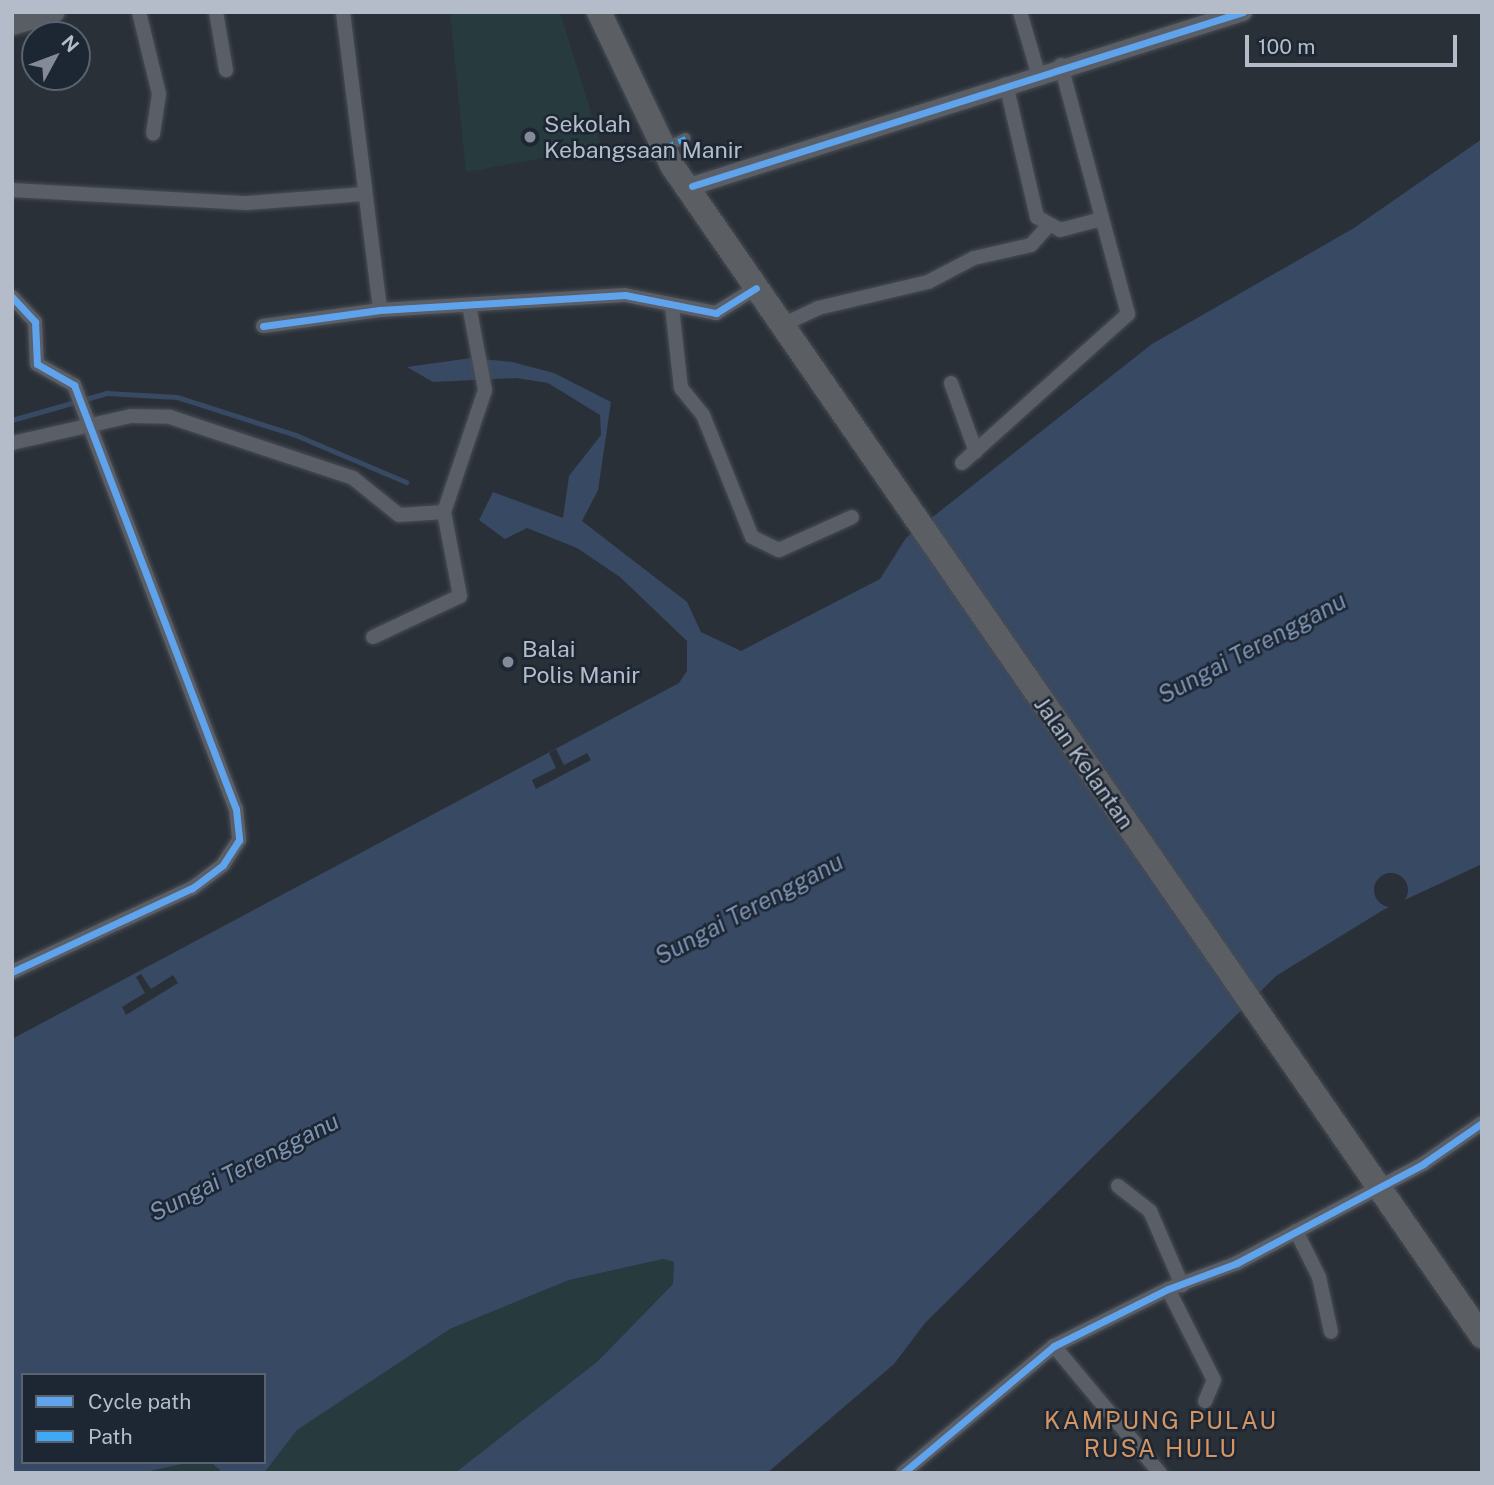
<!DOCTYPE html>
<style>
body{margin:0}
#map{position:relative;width:1494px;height:1485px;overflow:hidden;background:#2a3038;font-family:"Public Sans",sans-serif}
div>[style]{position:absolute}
.green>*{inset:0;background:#273a3e}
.water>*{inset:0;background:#384963}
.pier>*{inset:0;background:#2a3038}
.round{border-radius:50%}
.stream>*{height:4.5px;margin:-2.25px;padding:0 2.25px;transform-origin:2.25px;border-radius:2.25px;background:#384963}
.roads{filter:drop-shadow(0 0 2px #484c53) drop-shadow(0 0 2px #484c53)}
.pedestrian>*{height:10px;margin:-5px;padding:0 5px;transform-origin:5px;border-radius:5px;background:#5a5e66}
.minor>*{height:14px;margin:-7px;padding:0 7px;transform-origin:7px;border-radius:7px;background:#5a5e66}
.tertiary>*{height:18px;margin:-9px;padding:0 9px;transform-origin:9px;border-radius:9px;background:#5a5e66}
.secondary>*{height:21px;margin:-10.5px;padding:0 10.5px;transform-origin:10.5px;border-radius:10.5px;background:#595d64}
.trunk>*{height:24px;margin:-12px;padding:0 12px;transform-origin:12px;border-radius:12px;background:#5b5f64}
.quiet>*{height:5px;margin-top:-2.5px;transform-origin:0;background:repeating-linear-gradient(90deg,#3fa9f5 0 10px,transparent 0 15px)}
.cycleway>*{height:7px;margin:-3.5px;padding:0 3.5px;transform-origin:3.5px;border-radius:3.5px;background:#60a3ed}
.dots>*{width:19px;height:19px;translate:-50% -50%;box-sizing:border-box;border:4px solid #1d2633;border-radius:50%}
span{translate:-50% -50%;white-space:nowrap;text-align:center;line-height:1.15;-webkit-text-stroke:5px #1d2633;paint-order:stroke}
.poi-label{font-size:23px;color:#b4bcc9}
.left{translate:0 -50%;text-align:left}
.street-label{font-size:23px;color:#b4bcc9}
.water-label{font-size:24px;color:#7c92b1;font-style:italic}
.neighbourhood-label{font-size:24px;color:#d59563;letter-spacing:2px}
.frame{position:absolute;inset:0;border:14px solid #b4bcc9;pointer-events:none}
.legend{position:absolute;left:21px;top:1373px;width:245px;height:91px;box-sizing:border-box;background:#1d2633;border:2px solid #59626f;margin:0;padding:9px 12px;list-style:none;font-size:21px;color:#b4bcc9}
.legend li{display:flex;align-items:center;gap:14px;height:35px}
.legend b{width:35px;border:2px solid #59626f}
.north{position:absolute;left:21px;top:21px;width:70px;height:70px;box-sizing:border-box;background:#1d2633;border:2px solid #59626f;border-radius:50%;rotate:49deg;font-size:19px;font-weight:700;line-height:28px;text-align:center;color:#b4bcc9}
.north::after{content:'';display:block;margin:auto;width:24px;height:32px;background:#848b96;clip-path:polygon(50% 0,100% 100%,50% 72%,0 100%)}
.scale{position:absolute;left:1245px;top:35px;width:212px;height:32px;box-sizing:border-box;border:4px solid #b4bcc9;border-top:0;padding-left:9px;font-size:21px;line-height:24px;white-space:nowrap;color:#b4bcc9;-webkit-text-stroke:5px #1d2633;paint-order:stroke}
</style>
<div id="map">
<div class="green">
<div style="clip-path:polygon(450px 12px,560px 12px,602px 148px,466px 172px)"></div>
<div style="clip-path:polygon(663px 1259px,674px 1262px,673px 1284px,598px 1361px,455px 1473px,264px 1473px,297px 1430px,450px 1329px,569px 1280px)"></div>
<div style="clip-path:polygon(191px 1462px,216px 1464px,223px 1473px,141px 1473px)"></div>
</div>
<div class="water">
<div style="clip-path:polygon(1482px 139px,1482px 864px,1383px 910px,1276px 976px,925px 1323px,894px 1364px,767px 1473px,455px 1473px,598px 1361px,673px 1284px,674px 1262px,663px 1259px,569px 1280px,450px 1329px,297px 1430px,264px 1473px,223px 1473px,211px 1462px,264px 1462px,264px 1375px,23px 1375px,23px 1462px,191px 1462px,141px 1473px,12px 1473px,12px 1039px,679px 683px,687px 671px,687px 641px,620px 577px,577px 548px,527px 528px,505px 539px,479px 520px,493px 492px,563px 518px,569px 476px,601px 435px,600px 415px,548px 383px,516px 378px,433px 382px,407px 367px,471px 358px,512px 362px,554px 373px,611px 402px,598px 490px,582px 521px,687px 602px,701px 632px,741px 651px,880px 579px,906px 538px,1152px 344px,1354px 228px)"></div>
</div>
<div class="pier">
<div style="clip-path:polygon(556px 749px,564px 765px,587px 753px,591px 760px,536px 789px,532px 780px,556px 768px,549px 753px)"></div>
<div class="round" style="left:1374px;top:873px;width:34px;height:34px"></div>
<div style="clip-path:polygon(141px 974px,151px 989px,173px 975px,178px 983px,126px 1015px,122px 1007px,145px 993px,136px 977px)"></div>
</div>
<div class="stream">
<div style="left:12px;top:420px;width:99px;rotate:-15.9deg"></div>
<div style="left:107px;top:393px;width:70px;rotate:3.3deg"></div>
<div style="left:177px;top:397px;width:125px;rotate:17.7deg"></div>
<div style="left:296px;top:435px;width:120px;rotate:23.1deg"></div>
</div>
<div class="roads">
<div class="pedestrian">
<div style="left:651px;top:154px;width:38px;rotate:-25deg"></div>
</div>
<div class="minor">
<div style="left:139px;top:12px;width:84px;rotate:76.3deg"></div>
<div style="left:159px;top:94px;width:40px;rotate:98.5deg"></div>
<div style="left:216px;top:12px;width:59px;rotate:80.2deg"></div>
<div style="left:343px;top:12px;width:300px;rotate:82.9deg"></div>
<div style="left:1020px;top:12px;width:64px;rotate:73.6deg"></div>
<div style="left:1006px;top:84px;width:137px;rotate:76.9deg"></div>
<div style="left:1037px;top:217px;width:26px;rotate:29deg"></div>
<div style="left:1060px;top:230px;width:43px;rotate:-14.7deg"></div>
<div style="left:12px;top:190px;width:235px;rotate:3.2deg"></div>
<div style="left:247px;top:203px;width:118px;rotate:-4.4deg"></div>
<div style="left:12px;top:297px;width:34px;rotate:47deg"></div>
<div style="left:35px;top:322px;width:42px;rotate:87.3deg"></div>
<div style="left:37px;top:364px;width:43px;rotate:29.6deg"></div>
<div style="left:74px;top:385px;width:454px;rotate:69.1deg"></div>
<div style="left:236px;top:809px;width:31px;rotate:84deg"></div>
<div style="left:239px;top:840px;width:30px;rotate:123deg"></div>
<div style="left:223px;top:865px;width:39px;rotate:143deg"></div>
<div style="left:192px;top:888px;width:199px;rotate:155deg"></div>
<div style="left:672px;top:307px;width:81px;rotate:83.7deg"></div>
<div style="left:681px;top:388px;width:35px;rotate:51deg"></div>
<div style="left:703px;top:415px;width:131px;rotate:68.1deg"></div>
<div style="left:752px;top:537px;width:30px;rotate:26deg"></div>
<div style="left:779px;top:550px;width:80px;rotate:-24.3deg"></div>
<div style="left:782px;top:325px;width:40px;rotate:-25deg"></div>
<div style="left:818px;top:308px;width:113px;rotate:-13.3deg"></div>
<div style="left:928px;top:282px;width:52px;rotate:-27.6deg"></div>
<div style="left:974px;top:258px;width:58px;rotate:-12.8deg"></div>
<div style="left:1031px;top:245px;width:24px;rotate:-48deg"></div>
<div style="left:263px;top:326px;width:118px;rotate:-7.8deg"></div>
<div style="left:380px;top:310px;width:245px;rotate:-3.5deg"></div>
<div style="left:625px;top:295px;width:93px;rotate:11.2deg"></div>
<div style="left:716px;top:313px;width:47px;rotate:-32deg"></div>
<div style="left:951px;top:383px;width:73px;rotate:70.1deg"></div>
<div style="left:12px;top:443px;width:122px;rotate:-12.8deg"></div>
<div style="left:131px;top:416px;width:39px;rotate:1deg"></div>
<div style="left:170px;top:417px;width:193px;rotate:18.4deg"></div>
<div style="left:353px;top:478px;width:59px;rotate:38.8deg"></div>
<div style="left:399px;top:515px;width:45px;rotate:-3.8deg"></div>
<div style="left:962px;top:463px;width:223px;rotate:-41.9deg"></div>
<div style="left:1128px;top:314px;width:258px;rotate:-105.1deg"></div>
<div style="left:373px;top:637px;width:96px;rotate:-25.2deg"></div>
<div style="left:460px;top:596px;width:86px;rotate:-100.8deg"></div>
<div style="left:444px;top:512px;width:129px;rotate:-71.4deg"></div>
<div style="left:485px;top:390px;width:86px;rotate:-100.7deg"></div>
<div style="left:1118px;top:1186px;width:41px;rotate:38deg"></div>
<div style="left:1150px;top:1211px;width:81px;rotate:66.6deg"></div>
<div style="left:1296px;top:1231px;width:51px;rotate:63.4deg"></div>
<div style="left:1319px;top:1277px;width:56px;rotate:77.7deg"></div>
<div style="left:1168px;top:1289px;width:102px;rotate:63.2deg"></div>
<div style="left:1214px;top:1380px;width:23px;rotate:113deg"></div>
<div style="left:1054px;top:1346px;width:165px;rotate:50.2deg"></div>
<div style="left:903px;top:1473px;width:197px;rotate:-40.1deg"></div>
<div style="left:1054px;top:1346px;width:127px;rotate:-26.6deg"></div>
<div style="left:1168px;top:1289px;width:74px;rotate:-20.6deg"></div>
<div style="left:1237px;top:1263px;width:211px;rotate:-28deg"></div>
<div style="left:1423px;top:1164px;width:72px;rotate:-34.8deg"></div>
</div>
<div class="tertiary">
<div style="left:692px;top:186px;width:578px;rotate:-17.53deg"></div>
</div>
<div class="secondary">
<div style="left:12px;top:24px;width:43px;rotate:-16.3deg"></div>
</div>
<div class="trunk">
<div style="left:599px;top:12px;width:172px;rotate:64.5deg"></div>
<div style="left:673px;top:167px;width:1422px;rotate:55.32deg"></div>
</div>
</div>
<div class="quiet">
<div style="left:651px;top:154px;width:38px;rotate:-25deg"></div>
</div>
<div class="cycleway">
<div style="left:692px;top:186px;width:578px;rotate:-17.53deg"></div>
<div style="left:12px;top:297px;width:34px;rotate:47deg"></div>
<div style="left:35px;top:322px;width:42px;rotate:87.3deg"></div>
<div style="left:37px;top:364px;width:43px;rotate:29.6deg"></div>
<div style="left:74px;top:385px;width:454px;rotate:69.1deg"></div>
<div style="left:236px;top:809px;width:31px;rotate:84deg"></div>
<div style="left:239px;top:840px;width:30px;rotate:123deg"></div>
<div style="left:223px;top:865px;width:39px;rotate:143deg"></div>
<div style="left:192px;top:888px;width:199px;rotate:155deg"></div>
<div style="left:263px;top:326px;width:118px;rotate:-7.8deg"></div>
<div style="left:380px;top:310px;width:245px;rotate:-3.5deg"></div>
<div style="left:625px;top:295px;width:93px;rotate:11.2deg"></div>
<div style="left:716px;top:313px;width:47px;rotate:-32deg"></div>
<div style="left:903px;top:1473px;width:197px;rotate:-40.1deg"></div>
<div style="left:1054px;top:1346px;width:127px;rotate:-26.6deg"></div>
<div style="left:1168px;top:1289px;width:74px;rotate:-20.6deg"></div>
<div style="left:1237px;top:1263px;width:211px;rotate:-28deg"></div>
<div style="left:1423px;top:1164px;width:72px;rotate:-34.8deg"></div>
</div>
<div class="dots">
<div style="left:530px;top:137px;background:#848b96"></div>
<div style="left:508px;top:662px;background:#848b96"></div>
</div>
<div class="poi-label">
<span class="left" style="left:544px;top:137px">Sekolah<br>Kebangsaan Manir</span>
<span class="left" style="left:522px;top:662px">Balai<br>Polis Manir</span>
</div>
<div class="street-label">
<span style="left:1084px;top:763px;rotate:55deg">Jalan Kelantan</span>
</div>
<div class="water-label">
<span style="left:1252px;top:648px;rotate:-28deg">Sungai Terengganu</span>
<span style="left:749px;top:909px;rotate:-28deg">Sungai Terengganu</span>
<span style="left:244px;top:1167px;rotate:-27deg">Sungai Terengganu</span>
</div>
<div class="neighbourhood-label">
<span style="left:1161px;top:1435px">KAMPUNG PULAU<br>RUSA HULU</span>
</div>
<div class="frame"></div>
<ul class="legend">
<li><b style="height:9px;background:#60a3ed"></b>Cycle path</li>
<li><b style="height:9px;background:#3fa9f5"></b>Path</li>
</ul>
<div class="north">N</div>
<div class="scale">100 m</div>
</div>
